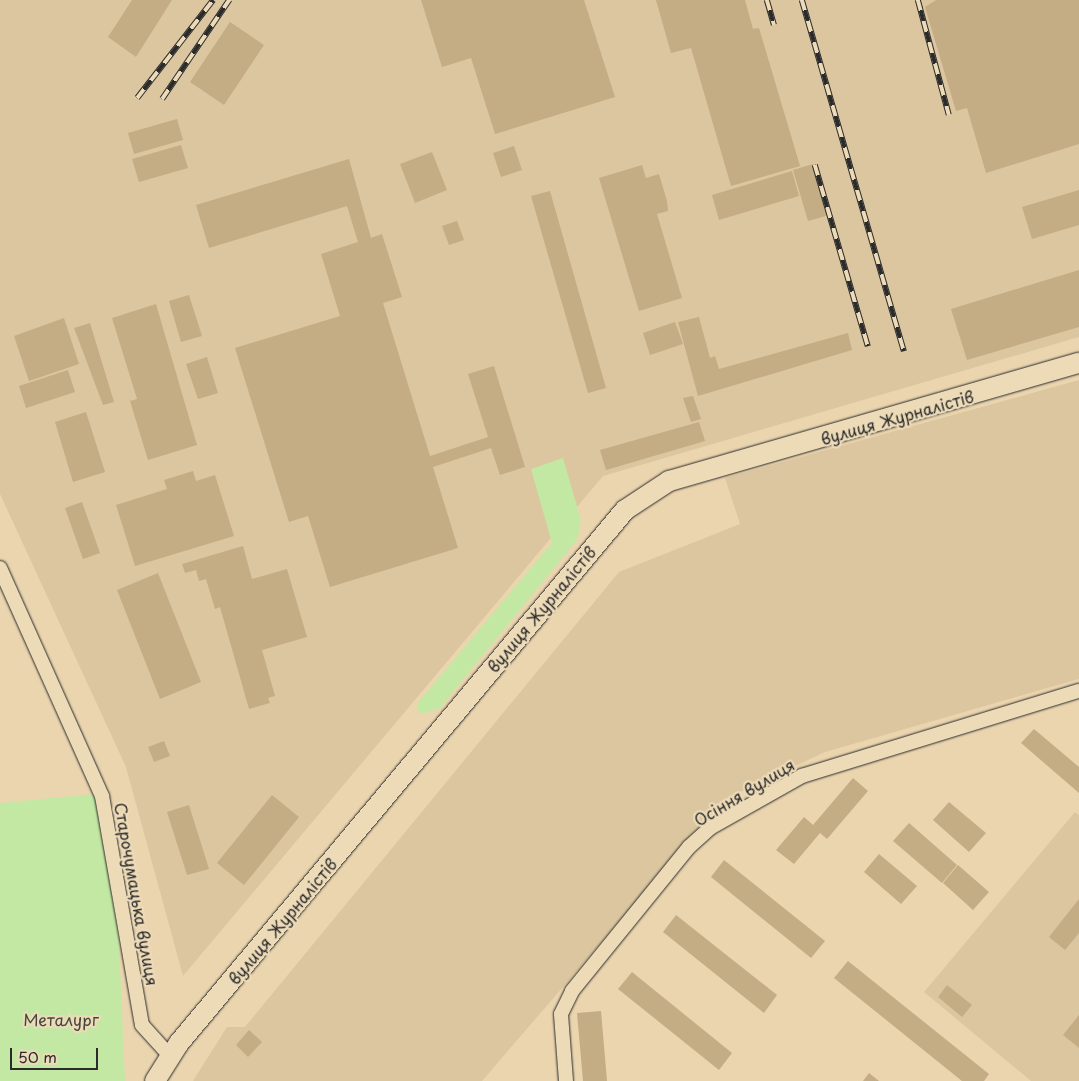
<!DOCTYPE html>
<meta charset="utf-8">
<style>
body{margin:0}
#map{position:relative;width:1079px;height:1081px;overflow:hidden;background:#ebd5af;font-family:"Playpen Sans",sans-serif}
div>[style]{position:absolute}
.built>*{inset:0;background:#dbc6a0}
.green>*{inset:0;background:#c3e8a3}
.building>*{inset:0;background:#c4ac85}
.roads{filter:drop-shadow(0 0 1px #2b2b2b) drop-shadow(0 0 1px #2b2b2b)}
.street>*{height:14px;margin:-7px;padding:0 7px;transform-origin:7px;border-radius:7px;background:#eddbb8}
.secondary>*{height:20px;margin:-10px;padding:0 10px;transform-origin:10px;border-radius:10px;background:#eddbb8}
.rail>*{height:5.5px;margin-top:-2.75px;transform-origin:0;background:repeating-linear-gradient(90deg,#eddbb8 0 11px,#2b2b2b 0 22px);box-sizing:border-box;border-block:1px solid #2b2b2b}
span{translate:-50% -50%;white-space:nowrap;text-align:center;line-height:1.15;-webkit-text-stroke:4.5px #eddbb8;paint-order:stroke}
.street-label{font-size:16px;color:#2b2b2b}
.park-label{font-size:16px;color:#42473d}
.scale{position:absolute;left:10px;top:1048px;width:88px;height:22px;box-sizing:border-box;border:2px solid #2b2b2b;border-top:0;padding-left:6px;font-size:15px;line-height:18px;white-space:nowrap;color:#2b2b2b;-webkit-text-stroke:4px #eddbb8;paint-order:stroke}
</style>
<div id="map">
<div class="built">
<div style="clip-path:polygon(0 0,1079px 0,1079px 337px,603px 476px,183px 976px,126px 767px,0 494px)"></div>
<div style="clip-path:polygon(1079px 380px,1079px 679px,825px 752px,725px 799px,482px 1081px,193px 1081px,227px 1027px,245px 1027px,619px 572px,740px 524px,725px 478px)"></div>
<div style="clip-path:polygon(1075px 812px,1079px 815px,1079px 1081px,1031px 1081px,924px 992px)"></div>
</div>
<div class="green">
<div style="clip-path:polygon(563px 458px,581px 520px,577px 540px,439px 709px,419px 714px,417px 704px,552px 543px,531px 469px)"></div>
<div style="clip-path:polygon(94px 794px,117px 897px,125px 1081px,0 1081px,0 803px)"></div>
</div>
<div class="building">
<div style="clip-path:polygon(132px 0,172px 0,136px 57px,108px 37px)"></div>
<div style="clip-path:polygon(421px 0,584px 0,615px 97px,495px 134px,471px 58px,442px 67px)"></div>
<div style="clip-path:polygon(656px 0,745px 0,753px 29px,759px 28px,800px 166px,731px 186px,691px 48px,671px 53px)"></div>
<div style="clip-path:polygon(936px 0,1079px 0,1079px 144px,986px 173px,967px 108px,956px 111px,925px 7px)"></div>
<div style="clip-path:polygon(230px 22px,264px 45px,224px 105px,190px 82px)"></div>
<div style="clip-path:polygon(177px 119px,183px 140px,134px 154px,128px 133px)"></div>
<div style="clip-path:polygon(181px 145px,188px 168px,139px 182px,132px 159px)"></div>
<div style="clip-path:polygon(514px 146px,522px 170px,501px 177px,493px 153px)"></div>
<div style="clip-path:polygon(432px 152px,447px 190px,415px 203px,400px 164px)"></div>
<div style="clip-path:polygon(349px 159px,371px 238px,382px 234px,402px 297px,383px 303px,430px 456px,488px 437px,468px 374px,494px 366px,525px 467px,500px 475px,491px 448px,433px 467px,458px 548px,330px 587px,308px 516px,289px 522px,235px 348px,340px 316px,321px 254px,358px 242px,347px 206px,209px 248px,196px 205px)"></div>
<div style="clip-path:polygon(813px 164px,829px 215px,808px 221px,793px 170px)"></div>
<div style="clip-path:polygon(642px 165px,646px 178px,659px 174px,667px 201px,668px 211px,657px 214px,682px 298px,639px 311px,599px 178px)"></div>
<div style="clip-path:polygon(792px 171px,799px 196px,719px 220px,712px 195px)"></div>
<div style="clip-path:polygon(1079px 190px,1079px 225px,1032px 239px,1022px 207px)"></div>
<div style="clip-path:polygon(550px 191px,606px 388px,588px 393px,531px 196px)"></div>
<div style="clip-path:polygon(457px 221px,464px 240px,449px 245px,442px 226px)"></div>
<div style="clip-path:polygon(1079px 270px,1079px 327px,967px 360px,951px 309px)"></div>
<div style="clip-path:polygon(189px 295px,202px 336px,181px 342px,169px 301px)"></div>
<div style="clip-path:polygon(156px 304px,197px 445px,148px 460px,130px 401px,137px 399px,112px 318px)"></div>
<div style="clip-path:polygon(699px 317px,710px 358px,715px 356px,719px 369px,848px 333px,852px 350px,698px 396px,678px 322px)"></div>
<div style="clip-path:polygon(64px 318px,79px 364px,29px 381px,14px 336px)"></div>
<div style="clip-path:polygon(675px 322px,683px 344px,650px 355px,643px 333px)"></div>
<div style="clip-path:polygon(90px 323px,114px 402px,103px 405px,74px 328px)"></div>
<div style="clip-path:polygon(207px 357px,218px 393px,198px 399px,186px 364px)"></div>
<div style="clip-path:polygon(68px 370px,75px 392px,26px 408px,19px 386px)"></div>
<div style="clip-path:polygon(693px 396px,701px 419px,691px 422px,683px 398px)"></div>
<div style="clip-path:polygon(86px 412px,105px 472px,73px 482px,55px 422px)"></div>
<div style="clip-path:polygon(699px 422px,705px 441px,606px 470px,600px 450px)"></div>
<div style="clip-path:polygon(193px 471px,196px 481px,215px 475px,234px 536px,135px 566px,116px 505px,167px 489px,164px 480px)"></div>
<div style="clip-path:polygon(82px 502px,100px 553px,83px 559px,65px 508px)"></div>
<div style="clip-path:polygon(243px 546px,252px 579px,287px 569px,307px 637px,262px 650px,275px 696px,268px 698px,270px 703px,249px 709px,220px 607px,215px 609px,206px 579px,199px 581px,196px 570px,185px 573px,182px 564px)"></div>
<div style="clip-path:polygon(158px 573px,201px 682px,160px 699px,117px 590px)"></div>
<div style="clip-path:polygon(1034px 729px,1079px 767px,1079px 793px,1021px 743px)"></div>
<div style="clip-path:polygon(164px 741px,170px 756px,154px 762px,148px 747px)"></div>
<div style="clip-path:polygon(853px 778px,868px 791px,827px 839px,820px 833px,794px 864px,776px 850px,804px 817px,813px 825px)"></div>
<div style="clip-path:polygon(272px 795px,299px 817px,244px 885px,217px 863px)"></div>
<div style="clip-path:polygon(949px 802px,986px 833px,969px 852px,933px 820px)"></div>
<div style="clip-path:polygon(189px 805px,209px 869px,187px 875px,167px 812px)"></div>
<div style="clip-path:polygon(909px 823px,957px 865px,942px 883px,893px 841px)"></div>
<div style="clip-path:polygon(879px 854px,917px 886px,901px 904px,864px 872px)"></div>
<div style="clip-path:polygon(724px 860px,825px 941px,811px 958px,711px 877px)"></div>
<div style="clip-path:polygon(958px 865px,989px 892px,973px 910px,943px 883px)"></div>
<div style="clip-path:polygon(1079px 899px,1079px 933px,1065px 950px,1049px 937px)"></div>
<div style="clip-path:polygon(676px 915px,777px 995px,764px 1013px,663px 932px)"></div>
<div style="clip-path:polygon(848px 961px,989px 1074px,984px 1081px,962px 1081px,834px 978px)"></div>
<div style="clip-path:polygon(632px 972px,732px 1053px,719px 1070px,618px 989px)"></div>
<div style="clip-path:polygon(947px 985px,972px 1005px,962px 1017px,938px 997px)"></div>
<div style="clip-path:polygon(601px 1011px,607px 1081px,583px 1081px,577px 1013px)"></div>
<div style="clip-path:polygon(1079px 1015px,1079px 1048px,1063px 1035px)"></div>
<div style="clip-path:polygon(249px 1030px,262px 1042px,248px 1057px,236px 1045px)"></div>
<div style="clip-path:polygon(869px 1073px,879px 1081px,863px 1081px)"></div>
</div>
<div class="roads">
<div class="street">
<div style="left:0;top:568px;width:250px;rotate:65.9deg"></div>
<div style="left:102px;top:796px;width:232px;rotate:80.1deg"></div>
<div style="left:142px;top:1025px;width:42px;rotate:47.9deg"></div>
<div style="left:566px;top:1081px;width:67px;rotate:-94.3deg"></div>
<div style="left:561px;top:1014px;width:25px;rotate:-64deg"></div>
<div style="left:572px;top:991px;width:186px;rotate:-50.9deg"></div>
<div style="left:689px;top:847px;width:28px;rotate:-42deg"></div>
<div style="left:710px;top:828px;width:106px;rotate:-29.5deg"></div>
<div style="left:802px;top:776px;width:290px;rotate:-17.1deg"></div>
</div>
<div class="secondary">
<div style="left:155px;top:1081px;width:45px;rotate:-57.7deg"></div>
<div style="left:179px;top:1043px;width:695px;rotate:-50.08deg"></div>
<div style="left:625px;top:510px;width:53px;rotate:-33.4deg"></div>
<div style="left:669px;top:481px;width:427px;rotate:-16.1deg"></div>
</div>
</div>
<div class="rail">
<div style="left:767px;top:0;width:26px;rotate:74deg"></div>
<div style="left:802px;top:0;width:366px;rotate:73.8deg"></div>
<div style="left:918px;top:0;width:119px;rotate:74.9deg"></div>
<div style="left:137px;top:98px;width:124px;rotate:-52.2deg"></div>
<div style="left:162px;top:99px;width:120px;rotate:-55.9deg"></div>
<div style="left:815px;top:165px;width:189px;rotate:73.7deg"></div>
</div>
<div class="street-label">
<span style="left:897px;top:417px;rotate:-16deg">вулиця Журналістів</span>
<span style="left:541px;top:609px;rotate:-50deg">вулиця Журналістів</span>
<span style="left:744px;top:792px;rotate:-31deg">Осіння вулиця</span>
<span style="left:137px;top:894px;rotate:80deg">Старочумацька вулиця</span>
<span style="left:282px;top:921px;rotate:-50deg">вулиця Журналістів</span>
</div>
<div class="park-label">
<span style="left:61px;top:1019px">Металург</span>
</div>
<div class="scale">50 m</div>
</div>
